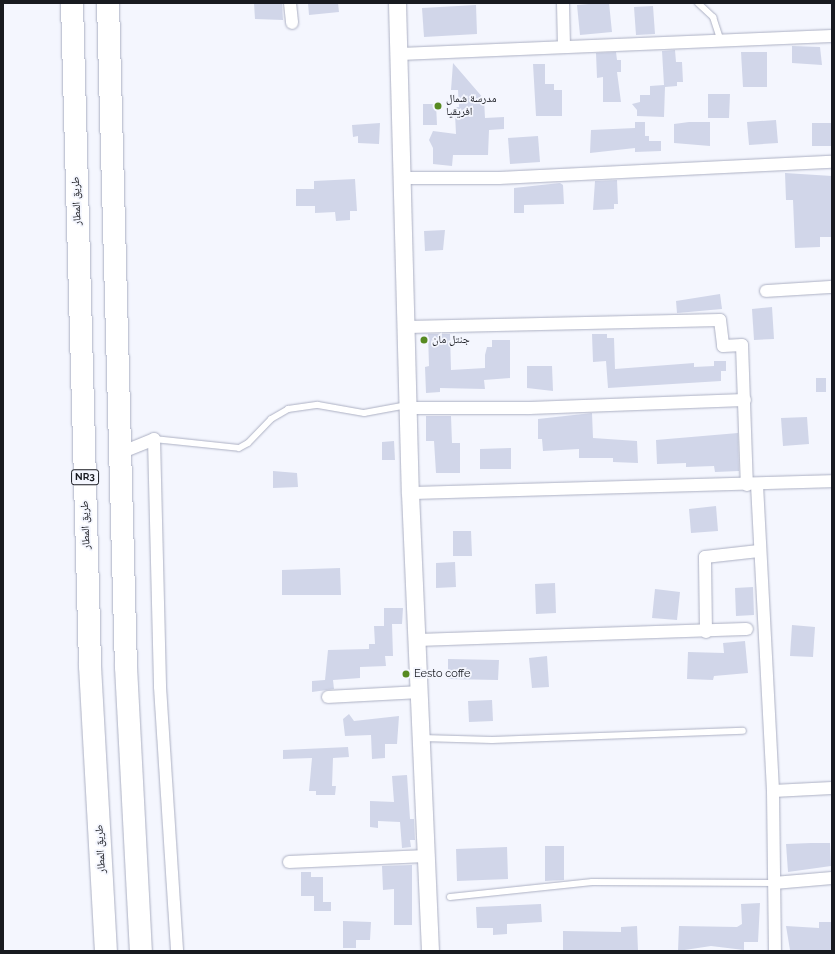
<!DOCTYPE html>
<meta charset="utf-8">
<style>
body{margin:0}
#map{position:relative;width:835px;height:954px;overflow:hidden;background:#f4f6fe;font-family:Raleway,"Noto Naskh Arabic",sans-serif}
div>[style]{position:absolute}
.building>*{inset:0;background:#d1d6e9}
.roads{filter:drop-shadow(0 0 1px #acb0c3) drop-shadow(0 0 1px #acb0c3)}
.lane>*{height:6px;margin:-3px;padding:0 3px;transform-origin:3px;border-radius:3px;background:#fff}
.street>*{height:12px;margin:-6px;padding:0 6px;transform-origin:6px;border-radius:6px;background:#fff}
.secondary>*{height:17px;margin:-8.5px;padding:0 8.5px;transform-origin:8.5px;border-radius:8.5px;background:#fff}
.highway>*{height:22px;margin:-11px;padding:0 11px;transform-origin:11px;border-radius:11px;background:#fff}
.dots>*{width:11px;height:11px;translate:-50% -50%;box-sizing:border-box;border:2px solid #f4f6fe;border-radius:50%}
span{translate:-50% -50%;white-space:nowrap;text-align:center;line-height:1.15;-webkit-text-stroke:3.5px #f4f6fe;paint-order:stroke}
.shield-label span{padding:1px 3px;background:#f4f6fe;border:1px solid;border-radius:3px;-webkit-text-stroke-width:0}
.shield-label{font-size:10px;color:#181a20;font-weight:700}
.poi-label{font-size:11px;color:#181a20}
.left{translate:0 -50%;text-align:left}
.street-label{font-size:11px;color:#181a20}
.frame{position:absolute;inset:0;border:4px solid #181a20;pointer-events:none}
</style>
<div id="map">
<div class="building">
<div style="clip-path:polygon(254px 3px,282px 3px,283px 20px,255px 19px)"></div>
<div style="clip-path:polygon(308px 3px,338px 3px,339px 12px,309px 15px)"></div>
<div style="clip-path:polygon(601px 3px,609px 3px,612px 32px,580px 35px,577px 5px)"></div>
<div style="clip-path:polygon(476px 5px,477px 34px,424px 37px,422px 8px)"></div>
<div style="clip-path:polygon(653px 6px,655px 34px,636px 35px,634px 7px)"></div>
<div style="clip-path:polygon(792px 46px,820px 47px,822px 65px,792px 63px)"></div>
<div style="clip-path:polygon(675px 50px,676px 62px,682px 62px,683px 82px,677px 82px,677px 86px,665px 87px,664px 117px,637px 116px,637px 110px,632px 104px,640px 102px,640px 95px,650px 95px,650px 86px,664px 85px,662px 51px)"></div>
<div style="clip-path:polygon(616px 52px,617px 60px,621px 60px,621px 72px,617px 72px,621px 102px,603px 102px,603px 77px,597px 78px,596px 53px)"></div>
<div style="clip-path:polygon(741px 52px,767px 52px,767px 87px,743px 87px)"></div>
<div style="clip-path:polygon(453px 63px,484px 99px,485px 118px,504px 117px,504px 129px,489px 130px,488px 155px,453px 155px,452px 166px,433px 164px,433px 148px,429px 140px,433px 131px,456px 134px,455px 114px,456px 107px,459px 107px,458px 90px,451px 90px)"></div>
<div style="clip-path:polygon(533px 64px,545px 64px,545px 84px,554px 84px,554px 90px,562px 90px,562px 116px,536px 116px)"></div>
<div style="clip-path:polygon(708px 94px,730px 94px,729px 118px,708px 118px)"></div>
<div style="clip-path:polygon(423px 104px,436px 104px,437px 125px,423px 125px)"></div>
<div style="clip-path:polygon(776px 120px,778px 143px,749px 145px,747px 122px)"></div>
<div style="clip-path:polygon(635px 122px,645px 122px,645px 136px,649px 136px,649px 141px,661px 141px,661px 151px,635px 152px,635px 148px,590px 153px,591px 130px,635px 128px)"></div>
<div style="clip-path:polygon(689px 122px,710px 122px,710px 146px,674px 143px,674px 124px)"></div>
<div style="clip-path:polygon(380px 123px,379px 144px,358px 143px,358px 136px,353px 137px,352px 125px)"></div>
<div style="clip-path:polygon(812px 123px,832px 123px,832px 146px,812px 146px)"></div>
<div style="clip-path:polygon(538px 136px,540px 162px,510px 164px,508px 138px)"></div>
<div style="clip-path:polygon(785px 173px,832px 176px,832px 237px,820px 237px,820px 247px,795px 248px,793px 200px,786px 200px)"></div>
<div style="clip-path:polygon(355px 179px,357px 211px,350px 211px,350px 220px,336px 221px,335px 212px,315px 213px,315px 206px,296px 206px,296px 189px,314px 189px,314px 181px)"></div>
<div style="clip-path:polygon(617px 180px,618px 204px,614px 204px,614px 209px,593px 210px,595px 181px)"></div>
<div style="clip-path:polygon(560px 183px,563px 185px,564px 204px,524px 205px,524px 213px,514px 213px,514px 188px)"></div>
<div style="clip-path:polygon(445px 230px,443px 250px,425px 251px,424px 231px)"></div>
<div style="clip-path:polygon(720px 294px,722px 309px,677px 313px,676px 301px)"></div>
<div style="clip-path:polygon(772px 307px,774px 339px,754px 340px,752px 309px)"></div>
<div style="clip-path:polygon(428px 334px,450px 334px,451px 370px,485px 368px,485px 355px,487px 347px,492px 347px,492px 340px,510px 340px,510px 378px,484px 380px,485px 389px,440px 388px,440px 392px,426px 393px,425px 367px,429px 366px)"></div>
<div style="clip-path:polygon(592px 334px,607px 334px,607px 338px,614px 338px,615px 369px,694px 363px,694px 367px,714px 366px,714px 361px,726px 361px,726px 371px,721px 371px,721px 381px,608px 388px,606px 361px,593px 362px)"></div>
<div style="clip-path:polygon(527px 366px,552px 366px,553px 391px,527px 388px)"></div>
<div style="clip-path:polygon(816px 378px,826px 378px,826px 392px,816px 392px)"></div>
<div style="clip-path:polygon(592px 413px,593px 438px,637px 441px,638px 463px,613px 462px,613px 458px,579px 458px,579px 449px,543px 451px,542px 439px,538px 439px,538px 419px)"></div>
<div style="clip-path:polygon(426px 416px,451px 416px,452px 443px,460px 443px,460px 473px,436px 473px,434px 441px,426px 441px)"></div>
<div style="clip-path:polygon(807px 417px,809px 444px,783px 446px,781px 418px)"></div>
<div style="clip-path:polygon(738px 433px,739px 471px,715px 472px,714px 466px,686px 467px,686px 463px,657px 464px,656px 440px)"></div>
<div style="clip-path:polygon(394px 441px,395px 460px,382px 460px,382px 442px)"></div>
<div style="clip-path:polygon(511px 448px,511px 469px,480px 469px,480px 449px)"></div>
<div style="clip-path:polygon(273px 471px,297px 473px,298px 487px,273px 488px)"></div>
<div style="clip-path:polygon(716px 506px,718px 531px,691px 533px,689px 509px)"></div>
<div style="clip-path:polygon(453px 531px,471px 531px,472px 556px,453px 556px)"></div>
<div style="clip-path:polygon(455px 562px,456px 587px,436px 588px,436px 563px)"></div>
<div style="clip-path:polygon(340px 568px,341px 595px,282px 595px,282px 570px)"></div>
<div style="clip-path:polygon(555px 583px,556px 613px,536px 614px,535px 584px)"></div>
<div style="clip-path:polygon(753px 587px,754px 615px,736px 616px,735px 588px)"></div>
<div style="clip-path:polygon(655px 589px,680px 592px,677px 620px,652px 618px)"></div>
<div style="clip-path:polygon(384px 608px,403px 608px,402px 624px,392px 624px,393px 656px,385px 656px,386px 666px,360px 667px,360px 678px,333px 680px,334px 689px,312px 692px,312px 681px,325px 680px,328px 650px,369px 649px,369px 644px,375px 644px,374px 626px,384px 626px)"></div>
<div style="clip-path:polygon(792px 625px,815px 627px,813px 657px,790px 656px)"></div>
<div style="clip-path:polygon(745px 641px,748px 673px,714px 676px,713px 680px,687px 679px,688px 652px,724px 653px,723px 643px)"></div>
<div style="clip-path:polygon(547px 656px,549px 687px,532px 688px,529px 658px)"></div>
<div style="clip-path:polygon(448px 659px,499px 660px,498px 680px,448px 679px)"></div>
<div style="clip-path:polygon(492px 700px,493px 721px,469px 722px,468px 701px)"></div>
<div style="clip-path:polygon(349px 714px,354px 721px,399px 716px,397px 744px,385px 744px,385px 758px,372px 759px,371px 735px,345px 736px,343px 719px)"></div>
<div style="clip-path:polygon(348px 747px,349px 757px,333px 758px,332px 786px,336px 786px,335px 795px,316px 795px,316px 791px,309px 791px,312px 758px,283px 759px,283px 750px)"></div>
<div style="clip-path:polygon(407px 775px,410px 819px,414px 819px,415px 840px,410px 840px,411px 847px,402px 848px,400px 822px,378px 821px,378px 828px,370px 827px,370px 801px,394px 802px,392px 776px)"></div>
<div style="clip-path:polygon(811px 843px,830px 843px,831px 866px,788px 872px,786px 844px)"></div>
<div style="clip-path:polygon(545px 846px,564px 846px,564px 880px,545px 881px)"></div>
<div style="clip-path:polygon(507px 847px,508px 879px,457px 881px,456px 849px)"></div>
<div style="clip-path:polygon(412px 865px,412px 925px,394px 925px,394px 889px,383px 890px,382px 866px)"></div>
<div style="clip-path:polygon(301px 872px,311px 872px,311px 877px,323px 877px,323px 902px,331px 902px,331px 911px,314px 911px,314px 896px,301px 896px)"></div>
<div style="clip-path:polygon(760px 903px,758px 942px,744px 942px,744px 950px,711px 946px,678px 951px,679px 926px,737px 927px,742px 924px,741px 904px)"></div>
<div style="clip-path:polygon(541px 904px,542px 922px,507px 924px,507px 934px,493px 935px,493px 928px,477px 928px,476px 907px)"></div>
<div style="clip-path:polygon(343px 921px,371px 922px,370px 940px,356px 940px,356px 948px,343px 948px)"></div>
<div style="clip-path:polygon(819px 922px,832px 922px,832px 951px,790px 950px,786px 926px,819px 928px)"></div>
<div style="clip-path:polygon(637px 926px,638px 951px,563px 951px,563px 931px,621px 932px,621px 927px)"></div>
</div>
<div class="roads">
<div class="lane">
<div style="left:698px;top:3px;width:21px;rotate:43deg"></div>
<div style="left:713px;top:17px;width:25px;rotate:72deg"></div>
<div style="left:154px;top:439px;width:85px;rotate:6deg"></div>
<div style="left:239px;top:448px;width:10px;rotate:-29deg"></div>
<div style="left:248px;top:443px;width:33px;rotate:-46deg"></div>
<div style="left:271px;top:419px;width:20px;rotate:-30deg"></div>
<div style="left:288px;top:409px;width:30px;rotate:-8deg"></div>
<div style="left:318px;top:405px;width:47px;rotate:9.9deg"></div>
<div style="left:364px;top:413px;width:44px;rotate:-10.5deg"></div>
<div style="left:422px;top:738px;width:70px;rotate:1.6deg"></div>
<div style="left:492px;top:740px;width:251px;rotate:-2.1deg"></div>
<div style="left:450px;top:897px;width:143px;rotate:-6deg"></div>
<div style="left:592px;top:882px;width:182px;rotate:0.3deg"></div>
</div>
<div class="street">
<div style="left:290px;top:3px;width:20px;rotate:84deg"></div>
<div style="left:563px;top:3px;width:44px;rotate:88.7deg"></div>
<div style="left:400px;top:54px;width:432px;rotate:-2.4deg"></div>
<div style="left:402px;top:178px;width:97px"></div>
<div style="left:499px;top:178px;width:333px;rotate:-2.8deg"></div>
<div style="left:766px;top:291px;width:66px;rotate:-3.5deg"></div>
<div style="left:407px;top:327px;width:313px;rotate:-1.3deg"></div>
<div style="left:720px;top:320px;width:26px;rotate:83deg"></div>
<div style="left:723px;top:346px;width:19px;rotate:-3deg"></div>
<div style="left:742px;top:345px;width:140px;rotate:88deg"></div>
<div style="left:408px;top:408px;width:121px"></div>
<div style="left:529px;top:408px;width:216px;rotate:-2.1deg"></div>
<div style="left:120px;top:453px;width:37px;rotate:-22deg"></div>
<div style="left:154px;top:439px;width:248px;rotate:88.6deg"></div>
<div style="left:160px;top:687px;width:265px;rotate:86.3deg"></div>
<div style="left:757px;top:485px;width:306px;rotate:87deg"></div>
<div style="left:773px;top:791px;width:160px;rotate:89.3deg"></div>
<div style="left:410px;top:493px;width:422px;rotate:-1.6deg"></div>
<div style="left:706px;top:632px;width:75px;rotate:-90.8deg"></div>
<div style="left:705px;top:557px;width:54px;rotate:-6.3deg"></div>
<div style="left:416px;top:640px;width:331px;rotate:-1.9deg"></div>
<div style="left:328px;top:697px;width:91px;rotate:-3.1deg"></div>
<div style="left:773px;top:791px;width:59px;rotate:-2.9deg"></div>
<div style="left:289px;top:862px;width:137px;rotate:-2.5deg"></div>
<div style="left:774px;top:883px;width:58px;rotate:-4.9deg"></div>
</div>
<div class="secondary">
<div style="left:397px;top:3px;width:490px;rotate:88.5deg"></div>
<div style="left:410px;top:493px;width:458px;rotate:87.5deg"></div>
</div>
<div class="highway">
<div style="left:72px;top:3px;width:663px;rotate:88.44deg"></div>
<div style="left:90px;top:666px;width:285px;rotate:86.8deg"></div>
<div style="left:108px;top:3px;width:664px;rotate:88.45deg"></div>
<div style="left:126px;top:667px;width:284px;rotate:87deg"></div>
</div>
</div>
<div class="dots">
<div style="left:438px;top:106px;background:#578a21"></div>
<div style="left:424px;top:340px;background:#578a21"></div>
<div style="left:406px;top:674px;background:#578a21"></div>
</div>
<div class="shield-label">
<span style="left:85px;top:477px">NR3</span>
</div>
<div class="poi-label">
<span class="left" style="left:446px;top:106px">مدرسة شمال<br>افريقيا</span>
<span class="left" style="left:432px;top:340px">جنتل مان</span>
<span class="left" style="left:414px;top:674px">Eesto coffe</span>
</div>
<div class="street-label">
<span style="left:77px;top:201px;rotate:-92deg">طريق المطار</span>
<span style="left:86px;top:525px;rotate:-92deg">طريق المطار</span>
<span style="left:101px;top:849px;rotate:-93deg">طريق المطار</span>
</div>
<div class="frame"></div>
</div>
